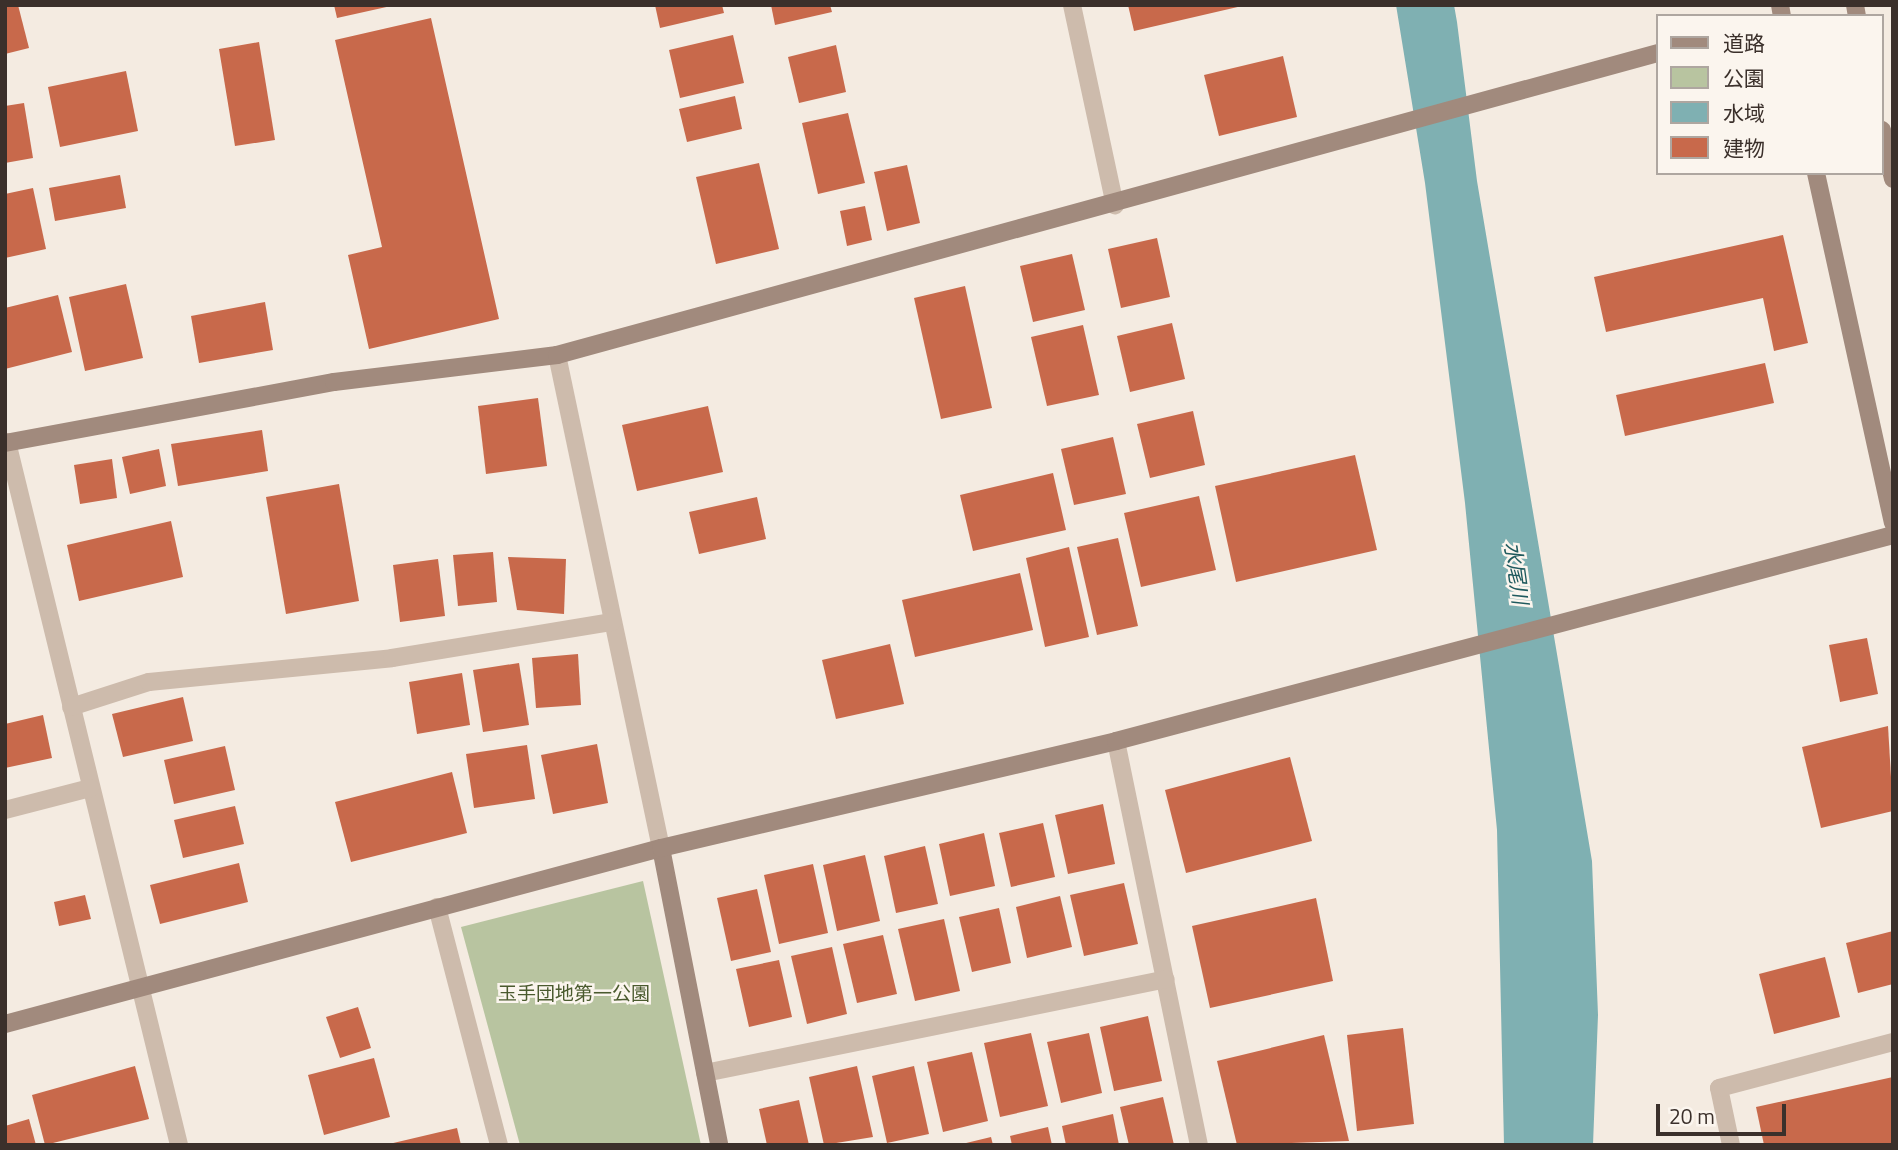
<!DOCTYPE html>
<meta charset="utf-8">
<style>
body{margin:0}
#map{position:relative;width:1898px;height:1150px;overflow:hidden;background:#f4ebe1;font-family:"Titillium Web","Noto Sans JP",sans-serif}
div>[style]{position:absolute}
.green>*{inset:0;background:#b8c4a0}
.water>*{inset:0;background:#7fb0b2}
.building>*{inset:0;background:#c8694b}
.street>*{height:18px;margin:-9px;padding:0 9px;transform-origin:9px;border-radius:9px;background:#cdbbac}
.secondary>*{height:18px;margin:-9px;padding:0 9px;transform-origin:9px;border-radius:9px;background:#a18a7d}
span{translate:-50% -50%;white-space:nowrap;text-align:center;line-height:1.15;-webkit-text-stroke:5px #fbf5ee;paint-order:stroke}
.park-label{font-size:19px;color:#4a5a2e}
.water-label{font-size:21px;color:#1f5a5e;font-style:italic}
.frame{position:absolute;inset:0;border:7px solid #3b302b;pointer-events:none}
.legend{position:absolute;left:1656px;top:14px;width:228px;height:161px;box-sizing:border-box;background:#fbf5ee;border:2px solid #aea6a0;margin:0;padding:9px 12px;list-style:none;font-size:21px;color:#3b302b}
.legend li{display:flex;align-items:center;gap:14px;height:35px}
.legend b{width:35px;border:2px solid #aea6a0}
.scale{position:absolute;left:1656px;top:1104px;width:130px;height:32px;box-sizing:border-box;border:4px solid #3b302b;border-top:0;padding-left:9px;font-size:21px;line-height:24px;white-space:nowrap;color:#3b302b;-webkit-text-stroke:5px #fbf5ee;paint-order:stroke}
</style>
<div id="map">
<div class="green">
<div style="clip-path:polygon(643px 881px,701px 1145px,520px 1145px,461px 927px)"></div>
</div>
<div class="water">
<div style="clip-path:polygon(1396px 5px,1454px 5px,1457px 22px,1477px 181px,1592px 861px,1598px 1015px,1593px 1145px,1504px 1145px,1497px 830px,1465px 503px,1425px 183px)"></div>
</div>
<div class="building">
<div style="clip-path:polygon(5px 5px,18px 5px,29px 48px,5px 54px)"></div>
<div style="clip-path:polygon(334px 5px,390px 5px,391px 6px,337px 18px)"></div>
<div style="clip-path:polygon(655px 5px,722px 5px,724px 13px,660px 28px)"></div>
<div style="clip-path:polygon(771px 5px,830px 5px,832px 12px,775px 25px)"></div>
<div style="clip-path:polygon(1128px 5px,1242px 5px,1242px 6px,1134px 31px)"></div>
<div style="clip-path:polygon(431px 18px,499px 319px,369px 349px,348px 255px,382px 247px,335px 40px)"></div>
<div style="clip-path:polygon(733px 35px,744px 83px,680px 98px,669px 50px)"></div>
<div style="clip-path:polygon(259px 42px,275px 140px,235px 146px,219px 49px)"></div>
<div style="clip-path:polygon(836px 45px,846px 92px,799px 103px,788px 57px)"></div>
<div style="clip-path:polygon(1283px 56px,1297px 117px,1219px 136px,1204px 75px)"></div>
<div style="clip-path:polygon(126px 71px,138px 131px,60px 147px,48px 87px)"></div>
<div style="clip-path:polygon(735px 96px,742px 129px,687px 142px,679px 109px)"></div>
<div style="clip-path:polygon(24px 103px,33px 158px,5px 163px,5px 106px)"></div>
<div style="clip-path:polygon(848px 113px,865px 183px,818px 194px,802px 123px)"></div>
<div style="clip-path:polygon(759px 163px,779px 249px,716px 264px,696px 177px)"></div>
<div style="clip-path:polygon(907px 165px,920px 223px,887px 231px,874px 172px)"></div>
<div style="clip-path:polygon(120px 175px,126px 208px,55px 221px,49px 188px)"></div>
<div style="clip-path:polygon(33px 188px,46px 249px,5px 258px,5px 194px)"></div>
<div style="clip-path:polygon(865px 206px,872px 240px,847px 246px,840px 211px)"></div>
<div style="clip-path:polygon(1783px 235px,1808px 343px,1774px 351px,1763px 298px,1606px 332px,1594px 277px)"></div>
<div style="clip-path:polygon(1157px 238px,1170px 297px,1121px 308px,1108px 249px)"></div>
<div style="clip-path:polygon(1072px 254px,1085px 310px,1033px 322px,1020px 266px)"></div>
<div style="clip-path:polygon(126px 284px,143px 358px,85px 371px,69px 297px)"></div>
<div style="clip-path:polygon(965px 286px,992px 408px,941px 419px,914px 298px)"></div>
<div style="clip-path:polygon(58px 295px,72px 352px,5px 369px,5px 308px)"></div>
<div style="clip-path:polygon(265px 302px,273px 350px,199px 363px,191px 316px)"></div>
<div style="clip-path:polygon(1172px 323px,1185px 379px,1130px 392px,1117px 336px)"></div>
<div style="clip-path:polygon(1083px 325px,1099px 395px,1047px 406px,1031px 337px)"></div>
<div style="clip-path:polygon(1765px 363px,1774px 403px,1625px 436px,1616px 395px)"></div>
<div style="clip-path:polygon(538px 398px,547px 466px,486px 474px,478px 406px)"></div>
<div style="clip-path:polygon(708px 406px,723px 472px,637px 491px,622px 425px)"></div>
<div style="clip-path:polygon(1193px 411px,1205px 465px,1150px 478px,1137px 424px)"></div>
<div style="clip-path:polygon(262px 430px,268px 471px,178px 486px,171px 444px)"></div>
<div style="clip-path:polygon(1113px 437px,1126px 494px,1074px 505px,1061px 449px)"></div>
<div style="clip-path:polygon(159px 449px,166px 486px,130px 494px,122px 457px)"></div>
<div style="clip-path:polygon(1355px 455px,1377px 550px,1236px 582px,1215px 486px)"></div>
<div style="clip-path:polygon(112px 459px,117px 498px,80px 504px,74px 465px)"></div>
<div style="clip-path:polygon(1053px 473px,1066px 530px,973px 551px,960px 495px)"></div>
<div style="clip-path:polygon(339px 484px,359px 601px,286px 614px,266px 497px)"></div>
<div style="clip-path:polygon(1199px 496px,1216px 570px,1141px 587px,1124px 513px)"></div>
<div style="clip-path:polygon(757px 497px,766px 539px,699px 554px,689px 512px)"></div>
<div style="clip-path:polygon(171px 521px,183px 577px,79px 601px,67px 545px)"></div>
<div style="clip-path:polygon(1118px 538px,1138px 626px,1097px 635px,1077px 547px)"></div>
<div style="clip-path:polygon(1069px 547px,1089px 637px,1045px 647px,1026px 558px)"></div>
<div style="clip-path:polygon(493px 552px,497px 602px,458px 606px,453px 555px)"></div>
<div style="clip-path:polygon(508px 557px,566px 559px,564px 614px,517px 610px)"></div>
<div style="clip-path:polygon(438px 559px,445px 616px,400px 622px,393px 565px)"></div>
<div style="clip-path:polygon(1020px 573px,1033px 630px,915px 657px,902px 600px)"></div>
<div style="clip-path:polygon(1867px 638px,1878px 694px,1840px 702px,1829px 645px)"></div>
<div style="clip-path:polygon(890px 644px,904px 704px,836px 719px,822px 660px)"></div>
<div style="clip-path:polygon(578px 654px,581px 705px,536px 708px,532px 658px)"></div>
<div style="clip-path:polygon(519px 663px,529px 725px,483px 732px,473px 670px)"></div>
<div style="clip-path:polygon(462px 673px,470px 725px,417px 734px,409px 682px)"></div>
<div style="clip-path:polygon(183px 697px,193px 741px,123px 757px,112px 714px)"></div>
<div style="clip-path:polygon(43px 715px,52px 758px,5px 768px,5px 724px)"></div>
<div style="clip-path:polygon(1888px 726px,1893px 811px,1821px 828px,1802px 747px)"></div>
<div style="clip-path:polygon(597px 744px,608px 803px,553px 814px,541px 755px)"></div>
<div style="clip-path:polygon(527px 745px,535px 799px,474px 808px,466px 754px)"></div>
<div style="clip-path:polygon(225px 746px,235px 790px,174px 804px,164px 760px)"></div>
<div style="clip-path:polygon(1290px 757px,1312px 841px,1186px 873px,1165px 790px)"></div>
<div style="clip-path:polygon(452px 772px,467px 833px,351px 862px,335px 802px)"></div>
<div style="clip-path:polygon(1103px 804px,1115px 864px,1068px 874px,1055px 815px)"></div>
<div style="clip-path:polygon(235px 806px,244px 844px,183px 858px,174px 820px)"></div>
<div style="clip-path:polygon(1043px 823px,1055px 877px,1011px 887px,999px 833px)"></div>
<div style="clip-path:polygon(984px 833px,995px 886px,950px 896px,939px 844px)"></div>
<div style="clip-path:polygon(925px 846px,938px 904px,896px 913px,884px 856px)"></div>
<div style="clip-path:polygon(865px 855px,880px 921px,837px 931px,823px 865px)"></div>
<div style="clip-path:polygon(239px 863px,248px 902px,160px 924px,150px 885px)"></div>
<div style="clip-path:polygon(813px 864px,828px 933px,779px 944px,764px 875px)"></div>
<div style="clip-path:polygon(1124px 883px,1138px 944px,1084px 956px,1070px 895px)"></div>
<div style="clip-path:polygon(757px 889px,771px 952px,731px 961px,717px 898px)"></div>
<div style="clip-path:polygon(85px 895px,91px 919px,59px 926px,54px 902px)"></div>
<div style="clip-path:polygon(1060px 896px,1072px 947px,1027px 958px,1016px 907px)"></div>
<div style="clip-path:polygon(1316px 898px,1333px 981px,1210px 1008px,1192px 926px)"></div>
<div style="clip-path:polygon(999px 908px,1011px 963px,972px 972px,959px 917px)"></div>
<div style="clip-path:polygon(944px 919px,960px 991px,915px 1001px,898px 929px)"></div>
<div style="clip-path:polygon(1893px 931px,1893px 984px,1858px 993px,1846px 943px)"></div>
<div style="clip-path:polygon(883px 935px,897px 994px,857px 1003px,843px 944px)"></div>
<div style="clip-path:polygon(832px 947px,847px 1014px,807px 1024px,791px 956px)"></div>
<div style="clip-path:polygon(1825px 957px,1840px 1017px,1774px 1034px,1759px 974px)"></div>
<div style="clip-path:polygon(779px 960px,792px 1017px,749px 1027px,736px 969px)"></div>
<div style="clip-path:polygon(358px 1007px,371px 1048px,340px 1058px,326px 1017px)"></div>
<div style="clip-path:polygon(1148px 1016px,1162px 1081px,1114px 1091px,1100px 1027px)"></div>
<div style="clip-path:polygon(1403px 1028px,1414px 1124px,1357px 1131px,1347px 1035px)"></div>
<div style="clip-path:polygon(1031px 1033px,1048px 1106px,1000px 1117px,984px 1043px)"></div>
<div style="clip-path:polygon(1089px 1033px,1102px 1093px,1061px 1103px,1047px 1042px)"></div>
<div style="clip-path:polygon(1324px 1035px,1349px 1141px,1237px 1145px,1217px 1061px)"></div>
<div style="clip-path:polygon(972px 1052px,988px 1121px,943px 1132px,927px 1062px)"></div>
<div style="clip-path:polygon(374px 1058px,390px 1117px,324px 1135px,308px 1075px)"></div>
<div style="clip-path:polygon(135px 1066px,149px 1119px,45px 1145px,32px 1095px)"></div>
<div style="clip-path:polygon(857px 1066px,873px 1137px,824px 1145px,809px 1077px)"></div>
<div style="clip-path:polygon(914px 1066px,929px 1134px,887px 1143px,872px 1076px)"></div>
<div style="clip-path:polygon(1893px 1077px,1893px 1145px,1764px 1145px,1756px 1107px)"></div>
<div style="clip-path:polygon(1163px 1097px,1174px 1145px,1129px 1145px,1120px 1107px)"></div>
<div style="clip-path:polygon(799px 1100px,809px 1145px,767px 1145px,759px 1109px)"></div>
<div style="clip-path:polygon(1113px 1114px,1119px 1145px,1066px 1145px,1062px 1126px)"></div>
<div style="clip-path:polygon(29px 1119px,36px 1145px,5px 1145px,5px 1126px)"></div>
<div style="clip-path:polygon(1048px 1127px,1052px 1145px,1012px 1145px,1010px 1136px)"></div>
<div style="clip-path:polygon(457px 1128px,461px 1145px,389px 1145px,389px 1144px)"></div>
<div style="clip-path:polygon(991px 1137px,993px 1145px,962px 1145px,962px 1144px)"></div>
</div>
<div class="street">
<div style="left:1072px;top:5px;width:205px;rotate:77.9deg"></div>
<div style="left:557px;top:355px;width:504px;rotate:78.09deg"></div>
<div style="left:7px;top:442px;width:724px;rotate:76.25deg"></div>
<div style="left:71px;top:707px;width:82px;rotate:-17.8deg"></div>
<div style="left:149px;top:682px;width:244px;rotate:-5.6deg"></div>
<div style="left:392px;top:658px;width:223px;rotate:-9.3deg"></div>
<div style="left:1116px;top:741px;width:412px;rotate:78.4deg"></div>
<div style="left:5px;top:810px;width:88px;rotate:-14.5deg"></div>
<div style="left:437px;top:907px;width:246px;rotate:75.4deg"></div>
<div style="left:705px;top:1073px;width:470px;rotate:-11.5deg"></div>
<div style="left:1731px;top:1145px;width:58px;rotate:-101.9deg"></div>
<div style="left:1719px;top:1088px;width:180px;rotate:-14.8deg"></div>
</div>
<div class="secondary">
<div style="left:1780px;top:5px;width:11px;rotate:80deg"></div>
<div style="left:1855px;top:5px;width:11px;rotate:80deg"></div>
<div style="left:1882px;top:130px;width:50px;rotate:77.3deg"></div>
<div style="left:1816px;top:173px;width:358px;rotate:77.6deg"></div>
<div style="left:5px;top:443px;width:335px;rotate:-10.5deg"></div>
<div style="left:334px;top:382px;width:225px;rotate:-6.9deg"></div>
<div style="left:557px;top:355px;width:1142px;rotate:-15.34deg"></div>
<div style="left:661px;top:848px;width:303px;rotate:78.9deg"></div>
<div style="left:5px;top:1024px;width:679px;rotate:-15.02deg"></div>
<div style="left:661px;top:848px;width:467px;rotate:-13.2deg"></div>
<div style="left:1116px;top:741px;width:804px;rotate:-14.85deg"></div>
</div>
<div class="park-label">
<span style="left:574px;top:993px">玉手団地第一公園</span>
</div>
<div class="water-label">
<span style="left:1517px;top:573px;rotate:82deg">水尾川</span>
</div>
<div class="frame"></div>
<ul class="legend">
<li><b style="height:9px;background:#a18a7d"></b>道路</li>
<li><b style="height:19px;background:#b8c4a0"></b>公園</li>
<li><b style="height:19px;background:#7fb0b2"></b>水域</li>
<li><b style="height:19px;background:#c8694b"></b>建物</li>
</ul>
<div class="scale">20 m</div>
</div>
